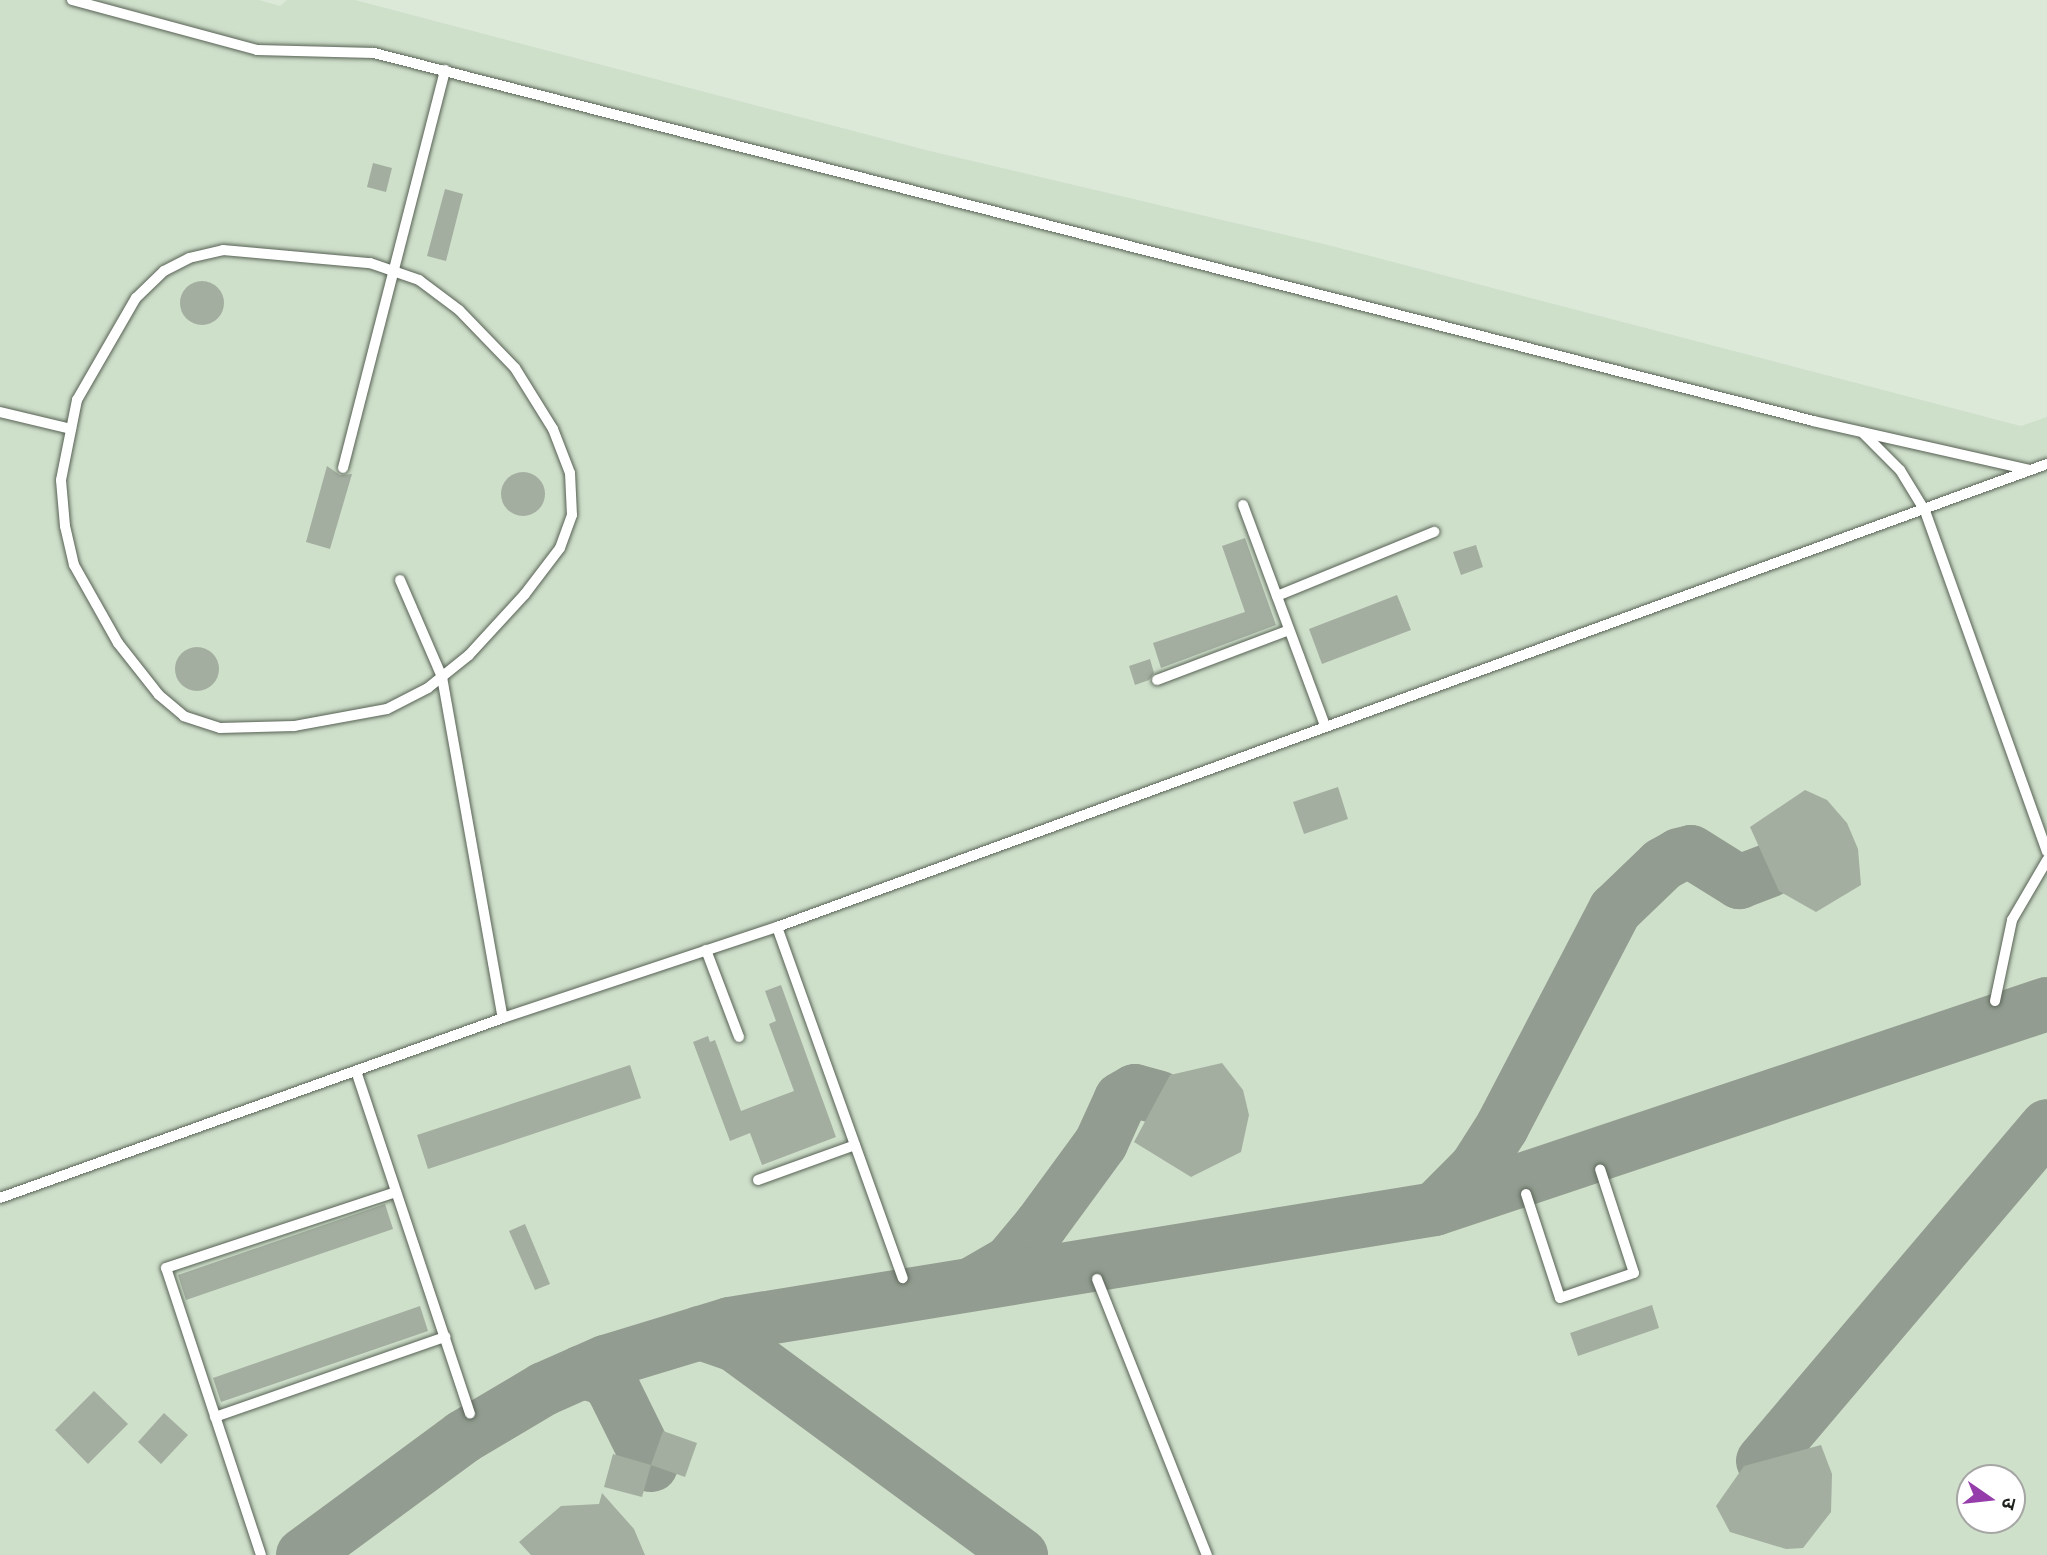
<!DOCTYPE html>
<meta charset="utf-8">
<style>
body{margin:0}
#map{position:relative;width:2047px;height:1555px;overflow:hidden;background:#dce9d9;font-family:"PT Sans Narrow","Noto Sans Devanagari",sans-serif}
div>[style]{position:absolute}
.built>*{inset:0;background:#cedfca}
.taxiway>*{height:54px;margin:-27px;padding:0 27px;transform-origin:27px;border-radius:27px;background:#929c90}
.building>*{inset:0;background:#a3aea0}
.round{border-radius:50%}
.roads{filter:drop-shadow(0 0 2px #586255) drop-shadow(0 0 2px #586255)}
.lane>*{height:10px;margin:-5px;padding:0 5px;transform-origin:5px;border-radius:5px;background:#fff}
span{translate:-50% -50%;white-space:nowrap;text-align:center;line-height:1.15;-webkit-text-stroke:7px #fff;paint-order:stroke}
.north{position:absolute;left:1956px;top:1464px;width:70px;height:70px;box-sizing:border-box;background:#fff;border:2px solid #a6a7a5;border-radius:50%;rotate:104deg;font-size:19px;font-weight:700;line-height:28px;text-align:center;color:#20241e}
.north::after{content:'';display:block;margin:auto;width:24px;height:32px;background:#953daa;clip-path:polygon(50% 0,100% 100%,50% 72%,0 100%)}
</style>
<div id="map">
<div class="built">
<div style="clip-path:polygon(evenodd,0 0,259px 0,280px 6px,287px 0,355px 0,930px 151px,1332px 246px,2021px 426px,2047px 417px,2047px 1555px,0 1555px,0 0,1970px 1478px,2012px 1478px,2012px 1520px,1970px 1520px,1970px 1478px)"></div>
</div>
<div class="taxiway">
<div style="left:1436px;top:1208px;width:57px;rotate:-45deg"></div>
<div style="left:1476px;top:1168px;width:49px;rotate:-57.6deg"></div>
<div style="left:1502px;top:1127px;width:245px;rotate:-62.5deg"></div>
<div style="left:1615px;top:910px;width:66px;rotate:-43.8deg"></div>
<div style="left:1663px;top:864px;width:18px;rotate:-29deg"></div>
<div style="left:1679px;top:855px;width:12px;rotate:-14deg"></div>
<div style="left:1691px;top:852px;width:57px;rotate:32deg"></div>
<div style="left:1739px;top:882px;width:33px;rotate:-21deg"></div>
<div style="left:976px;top:1282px;width:39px;rotate:-30deg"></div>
<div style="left:1010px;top:1262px;width:48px;rotate:-50deg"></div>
<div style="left:1041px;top:1225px;width:102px;rotate:-53.8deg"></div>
<div style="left:1101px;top:1143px;width:48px;rotate:-65.6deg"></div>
<div style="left:1121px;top:1099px;width:16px;rotate:-30deg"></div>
<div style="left:1135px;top:1091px;width:24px;rotate:15deg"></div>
<div style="left:700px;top:1333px;width:37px;rotate:19deg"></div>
<div style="left:735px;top:1345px;width:355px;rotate:36.3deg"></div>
<div style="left:582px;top:1372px;width:23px;rotate:15deg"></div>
<div style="left:604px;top:1378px;width:13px;rotate:48deg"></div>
<div style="left:613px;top:1388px;width:86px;rotate:63.7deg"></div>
<div style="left:1763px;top:1461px;width:439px;rotate:-49.7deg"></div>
<div style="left:303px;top:1555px;width:199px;rotate:-36.4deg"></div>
<div style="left:463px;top:1437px;width:94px;rotate:-30.7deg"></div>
<div style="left:544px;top:1389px;width:67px;rotate:-23.9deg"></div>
<div style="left:605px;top:1362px;width:131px;rotate:-16.9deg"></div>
<div style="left:730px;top:1324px;width:714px;rotate:-9.26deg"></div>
<div style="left:1435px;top:1209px;width:645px;rotate:-18.52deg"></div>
</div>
<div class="building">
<div style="clip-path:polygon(373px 163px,392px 168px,386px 192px,367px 187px)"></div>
<div style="clip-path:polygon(445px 189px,463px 194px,446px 261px,427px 256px)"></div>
<div class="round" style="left:180px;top:281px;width:44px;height:44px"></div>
<div style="clip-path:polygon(327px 466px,340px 475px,352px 474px,330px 549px,306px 542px)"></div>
<div class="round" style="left:501px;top:472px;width:44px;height:44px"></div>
<div style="clip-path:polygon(1245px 538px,1276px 625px,1161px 668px,1153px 643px,1245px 612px,1222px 546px)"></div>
<div style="clip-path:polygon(1476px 545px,1483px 567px,1461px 575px,1453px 552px)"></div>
<div style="clip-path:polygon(1397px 595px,1411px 630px,1322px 664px,1309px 629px)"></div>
<div class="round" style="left:175px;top:647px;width:44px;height:44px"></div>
<div style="clip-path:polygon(1150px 659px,1154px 673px,1149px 680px,1135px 685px,1129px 666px)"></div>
<div style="clip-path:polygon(1338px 787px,1348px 819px,1304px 834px,1293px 802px)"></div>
<div style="clip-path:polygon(1805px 790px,1827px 800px,1847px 823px,1858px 849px,1861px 885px,1816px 912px,1779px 891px,1750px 827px)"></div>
<div style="clip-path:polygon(781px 985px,836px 1137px,762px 1165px,750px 1133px,730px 1141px,693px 1042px,708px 1036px,710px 1042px,715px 1040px,741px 1111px,794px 1091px,769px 1024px,776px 1021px,765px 991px)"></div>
<div style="clip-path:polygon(1222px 1063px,1243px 1090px,1249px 1115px,1241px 1152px,1191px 1177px,1134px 1142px,1170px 1075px)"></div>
<div style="clip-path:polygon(630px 1065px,641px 1098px,428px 1169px,417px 1135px)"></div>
<div style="clip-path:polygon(385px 1204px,393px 1229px,186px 1300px,178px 1275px)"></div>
<div style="clip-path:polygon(525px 1224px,550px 1284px,535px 1290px,509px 1231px)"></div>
<div style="clip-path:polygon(1652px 1305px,1659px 1328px,1578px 1356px,1570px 1333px)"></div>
<div style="clip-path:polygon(420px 1306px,428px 1331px,221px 1402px,213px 1378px)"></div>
<div style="clip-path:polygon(94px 1391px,128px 1424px,88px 1464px,55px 1430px)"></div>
<div style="clip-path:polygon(164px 1413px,188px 1435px,161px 1464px,138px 1442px)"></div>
<div style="clip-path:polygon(663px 1431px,697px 1443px,685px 1477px,651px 1465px)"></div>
<div style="clip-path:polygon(1821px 1445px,1832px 1474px,1831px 1512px,1803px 1548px,1786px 1549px,1730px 1532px,1716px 1506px,1744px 1466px)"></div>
<div style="clip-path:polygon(613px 1454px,651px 1465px,642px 1497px,604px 1487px)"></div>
<div style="clip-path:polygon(602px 1493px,634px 1529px,645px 1555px,531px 1555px,519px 1542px,561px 1506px,599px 1504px)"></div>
</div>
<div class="roads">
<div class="lane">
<div style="left:72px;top:0;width:192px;rotate:15.1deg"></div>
<div style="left:257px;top:50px;width:117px;rotate:1.5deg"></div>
<div style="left:374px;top:53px;width:1485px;rotate:14.34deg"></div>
<div style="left:1813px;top:421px;width:223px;rotate:12.7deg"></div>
<div style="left:223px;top:250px;width:148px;rotate:5.1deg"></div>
<div style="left:370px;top:263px;width:52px;rotate:19.1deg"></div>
<div style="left:419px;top:280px;width:50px;rotate:36.9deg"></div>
<div style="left:459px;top:310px;width:81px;rotate:46deg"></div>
<div style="left:515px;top:368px;width:72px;rotate:58.1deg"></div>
<div style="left:553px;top:429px;width:47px;rotate:68.9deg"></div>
<div style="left:570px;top:473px;width:42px;rotate:87.3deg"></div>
<div style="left:572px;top:515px;width:35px;rotate:110deg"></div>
<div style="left:560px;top:548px;width:58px;rotate:127.3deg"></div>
<div style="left:525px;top:594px;width:83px;rotate:132.6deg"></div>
<div style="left:469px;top:655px;width:53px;rotate:141.2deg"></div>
<div style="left:428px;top:688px;width:46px;rotate:152.9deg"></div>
<div style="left:387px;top:709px;width:95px;rotate:169.6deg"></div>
<div style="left:294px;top:726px;width:74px;rotate:178.5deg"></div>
<div style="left:220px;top:728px;width:38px;rotate:-162deg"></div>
<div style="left:184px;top:716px;width:33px;rotate:-140deg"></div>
<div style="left:159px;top:695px;width:66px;rotate:-128.3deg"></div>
<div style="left:118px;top:643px;width:90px;rotate:-119.4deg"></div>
<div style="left:74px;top:565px;width:40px;rotate:-103deg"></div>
<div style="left:65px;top:526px;width:46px;rotate:-95deg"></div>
<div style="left:61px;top:480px;width:82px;rotate:-78.7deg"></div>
<div style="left:77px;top:400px;width:118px;rotate:-60deg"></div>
<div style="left:136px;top:298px;width:39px;rotate:-44deg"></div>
<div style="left:164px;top:271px;width:28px;rotate:-27deg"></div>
<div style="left:189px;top:258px;width:35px;rotate:-13deg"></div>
<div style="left:0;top:412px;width:73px;rotate:13.5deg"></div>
<div style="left:1862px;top:432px;width:54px;rotate:45deg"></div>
<div style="left:1900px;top:470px;width:48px;rotate:58.6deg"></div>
<div style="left:1925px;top:511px;width:362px;rotate:70.3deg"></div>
<div style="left:343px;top:468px;width:411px;rotate:-75.6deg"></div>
<div style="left:1243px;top:505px;width:235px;rotate:69.6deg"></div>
<div style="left:400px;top:580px;width:106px;rotate:66.6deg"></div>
<div style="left:442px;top:677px;width:346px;rotate:79.9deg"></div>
<div style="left:1277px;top:596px;width:170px;rotate:-22.2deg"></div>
<div style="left:1157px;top:680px;width:141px;rotate:-20.7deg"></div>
<div style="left:777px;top:927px;width:373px;rotate:70.3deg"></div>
<div style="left:706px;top:950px;width:93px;rotate:69.2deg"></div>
<div style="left:1995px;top:1001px;width:83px;rotate:-78.1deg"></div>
<div style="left:2012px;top:920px;width:69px;rotate:-59.7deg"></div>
<div style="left:356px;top:1071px;width:361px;rotate:71.6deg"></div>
<div style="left:758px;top:1180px;width:103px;rotate:-19.8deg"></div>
<div style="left:1526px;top:1194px;width:109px;rotate:71.9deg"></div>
<div style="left:1560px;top:1298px;width:78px;rotate:-18.7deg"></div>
<div style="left:1634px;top:1273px;width:109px;rotate:-108.1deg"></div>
<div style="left:0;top:1198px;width:534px;rotate:-19.69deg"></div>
<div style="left:503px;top:1018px;width:289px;rotate:-18.4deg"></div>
<div style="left:777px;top:927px;width:1352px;rotate:-20.03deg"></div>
<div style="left:1097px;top:1279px;width:297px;rotate:68.3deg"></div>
<div style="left:215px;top:1417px;width:244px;rotate:-19.2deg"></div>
<div style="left:261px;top:1555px;width:302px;rotate:-108.3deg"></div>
<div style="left:166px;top:1268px;width:242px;rotate:-18.3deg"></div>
</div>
</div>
<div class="north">उ</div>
</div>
